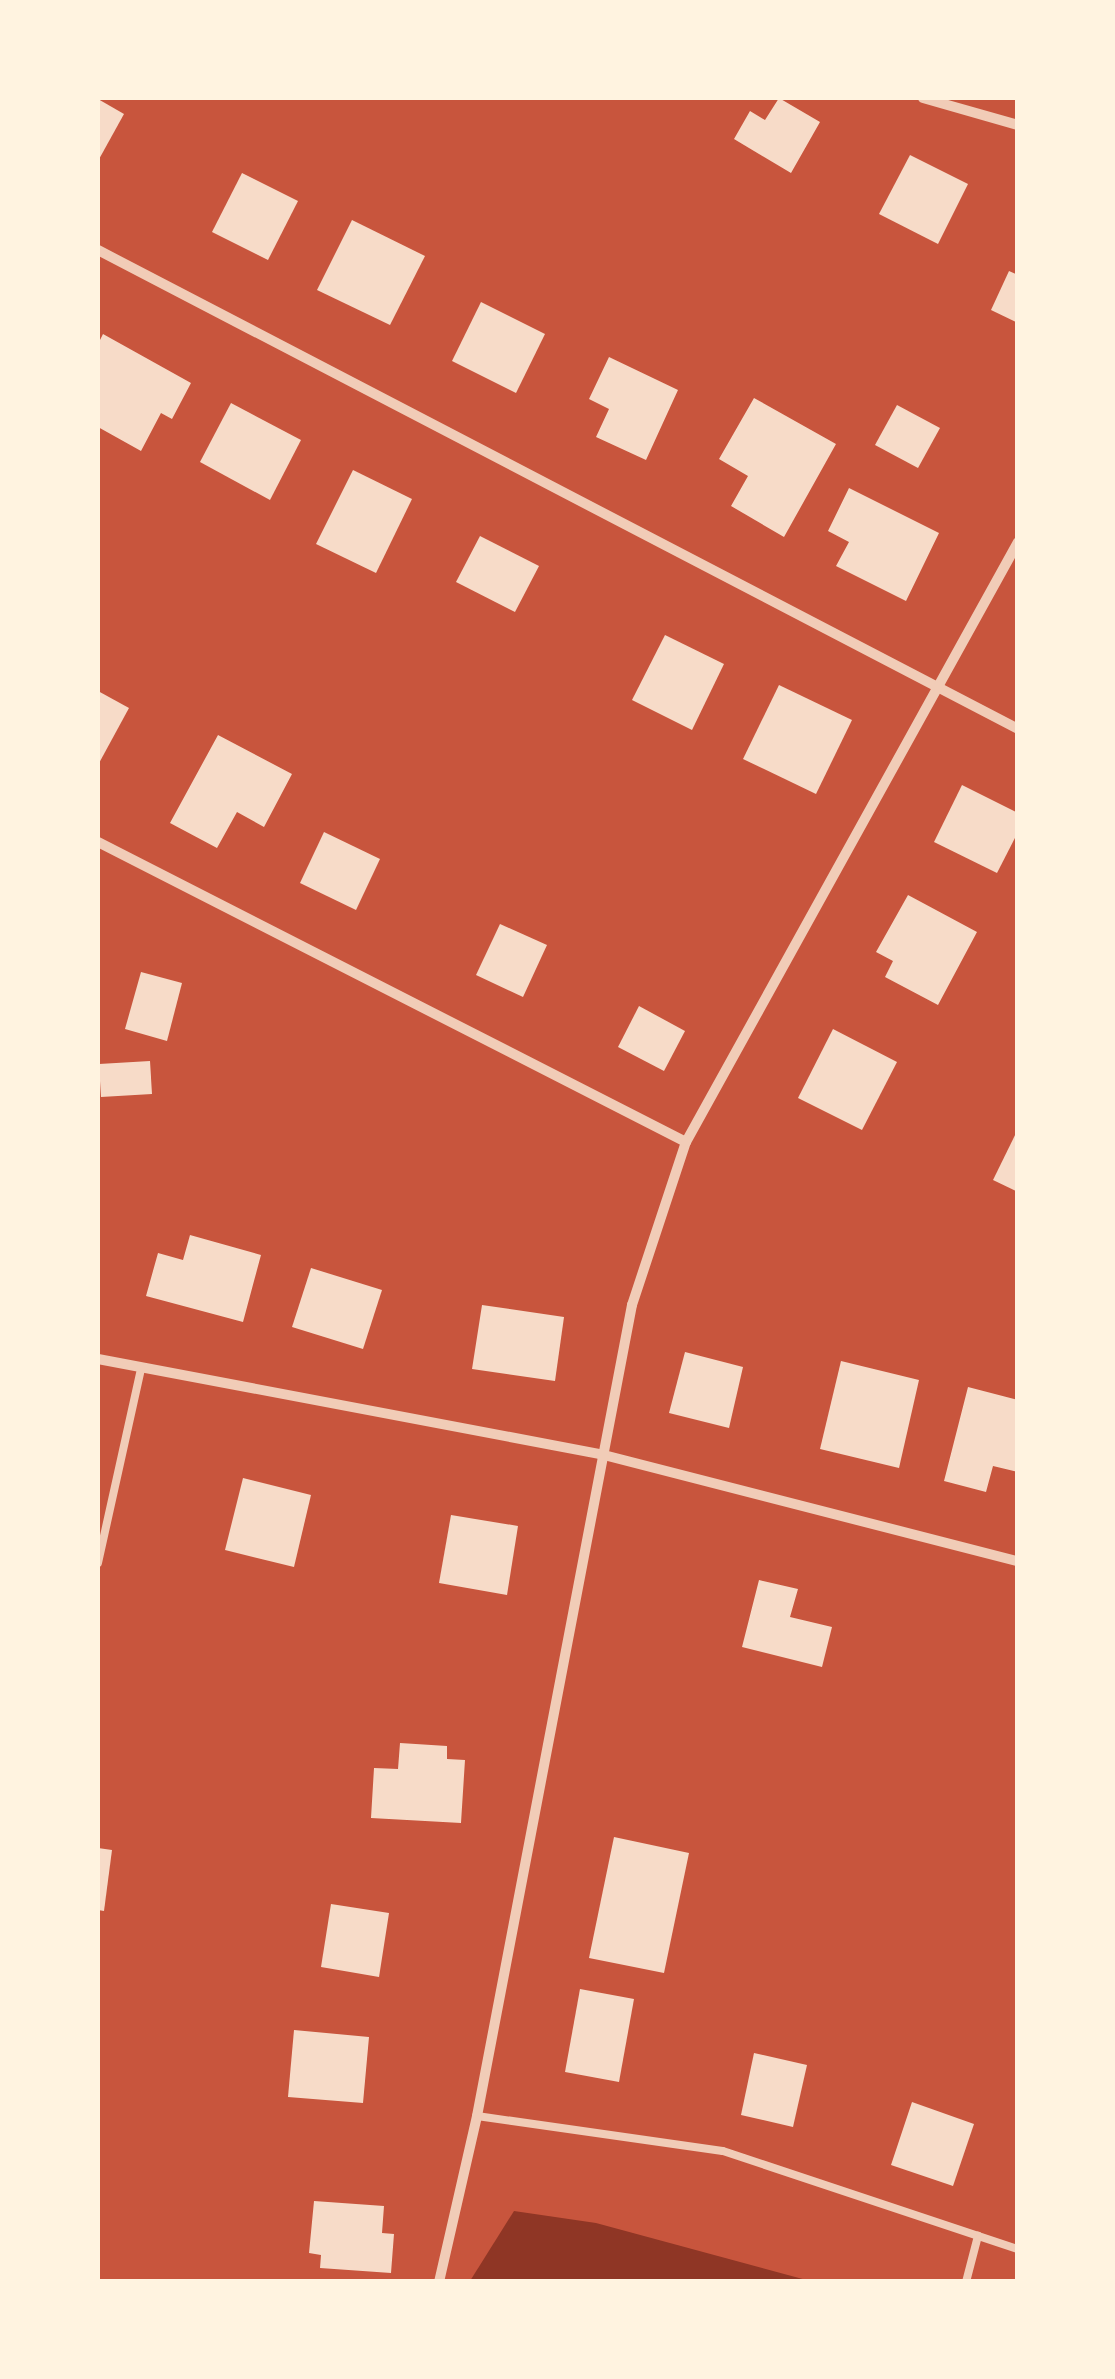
<!DOCTYPE html>
<style>
body{margin:0}
#map{position:relative;width:1115px;height:2379px;overflow:hidden;background:#c8553d;font-family:"Work Sans",sans-serif}
div>[style]{position:absolute}
.water>*{inset:0;background:#8f3625}
.building>*{inset:0;background:#f7dbc8}
.service>*{height:8px;margin:-4px;padding:0 4px;transform-origin:4px;border-radius:4px;background:#f1ccb7}
.minor>*{height:10px;margin:-5px;padding:0 5px;transform-origin:5px;border-radius:5px;background:#f1ccb7}
span{translate:-50% -50%;white-space:nowrap;text-align:center;line-height:1.15;-webkit-text-stroke:10px #fff3e0;paint-order:stroke}
.frame{position:absolute;inset:0;border:100px solid #fff3e0;pointer-events:none}
</style>
<div id="map">
<div class="water">
<div style="clip-path:polygon(514px 2211px,596px 2223px,810px 2281px,470px 2281px)"></div>
</div>
<div class="building">
<div style="clip-path:polygon(779px 98px,820px 122px,791px 173px,734px 139px,750px 111px,765px 120px)"></div>
<div style="clip-path:polygon(98px 99px,124px 114px,98px 161px)"></div>
<div style="clip-path:polygon(910px 155px,968px 184px,938px 244px,879px 214px)"></div>
<div style="clip-path:polygon(242px 173px,298px 201px,268px 260px,212px 232px)"></div>
<div style="clip-path:polygon(352px 220px,425px 256px,390px 325px,317px 290px)"></div>
<div style="clip-path:polygon(1009px 271px,1018px 275px,1018px 323px,991px 310px)"></div>
<div style="clip-path:polygon(481px 302px,545px 334px,516px 393px,452px 361px)"></div>
<div style="clip-path:polygon(103px 334px,191px 383px,172px 419px,161px 413px,141px 451px,98px 427px,98px 344px)"></div>
<div style="clip-path:polygon(609px 357px,678px 390px,646px 460px,596px 437px,609px 409px,589px 399px)"></div>
<div style="clip-path:polygon(754px 398px,836px 444px,784px 537px,731px 506px,748px 476px,719px 459px)"></div>
<div style="clip-path:polygon(231px 403px,301px 440px,270px 500px,200px 462px)"></div>
<div style="clip-path:polygon(897px 405px,940px 428px,918px 468px,875px 445px)"></div>
<div style="clip-path:polygon(353px 470px,412px 499px,376px 573px,316px 544px)"></div>
<div style="clip-path:polygon(849px 488px,939px 533px,906px 601px,836px 566px,849px 542px,828px 531px)"></div>
<div style="clip-path:polygon(480px 536px,539px 566px,515px 612px,456px 582px)"></div>
<div style="clip-path:polygon(665px 635px,724px 664px,692px 730px,632px 700px)"></div>
<div style="clip-path:polygon(779px 685px,852px 720px,816px 794px,743px 759px)"></div>
<div style="clip-path:polygon(98px 691px,129px 708px,98px 765px)"></div>
<div style="clip-path:polygon(218px 735px,292px 774px,264px 827px,237px 812px,217px 848px,170px 823px)"></div>
<div style="clip-path:polygon(962px 785px,1018px 813px,1018px 832px,997px 873px,934px 842px)"></div>
<div style="clip-path:polygon(324px 832px,380px 859px,356px 910px,300px 883px)"></div>
<div style="clip-path:polygon(908px 895px,977px 932px,938px 1005px,885px 977px,893px 961px,876px 952px)"></div>
<div style="clip-path:polygon(500px 924px,547px 945px,523px 997px,476px 975px)"></div>
<div style="clip-path:polygon(141px 972px,182px 983px,167px 1041px,125px 1029px)"></div>
<div style="clip-path:polygon(639px 1006px,685px 1031px,664px 1071px,618px 1047px)"></div>
<div style="clip-path:polygon(833px 1029px,897px 1062px,862px 1130px,798px 1098px)"></div>
<div style="clip-path:polygon(150px 1061px,152px 1094px,101px 1097px,99px 1064px)"></div>
<div style="clip-path:polygon(1018px 1129px,1018px 1192px,993px 1180px)"></div>
<div style="clip-path:polygon(190px 1235px,261px 1255px,243px 1322px,146px 1296px,158px 1253px,183px 1260px)"></div>
<div style="clip-path:polygon(311px 1268px,382px 1290px,363px 1349px,292px 1327px)"></div>
<div style="clip-path:polygon(482px 1305px,564px 1317px,555px 1381px,472px 1369px)"></div>
<div style="clip-path:polygon(685px 1352px,743px 1367px,729px 1428px,669px 1413px)"></div>
<div style="clip-path:polygon(841px 1361px,919px 1380px,899px 1468px,820px 1449px)"></div>
<div style="clip-path:polygon(968px 1387px,1018px 1400px,1018px 1472px,993px 1466px,986px 1492px,944px 1481px)"></div>
<div style="clip-path:polygon(243px 1478px,311px 1495px,294px 1567px,225px 1550px)"></div>
<div style="clip-path:polygon(451px 1515px,518px 1526px,507px 1595px,439px 1583px)"></div>
<div style="clip-path:polygon(759px 1580px,798px 1589px,790px 1617px,832px 1627px,822px 1667px,742px 1647px)"></div>
<div style="clip-path:polygon(400px 1743px,447px 1746px,447px 1759px,465px 1760px,461px 1823px,371px 1818px,374px 1768px,398px 1769px)"></div>
<div style="clip-path:polygon(614px 1837px,689px 1853px,664px 1973px,589px 1958px)"></div>
<div style="clip-path:polygon(98px 1848px,112px 1850px,104px 1911px,98px 1910px)"></div>
<div style="clip-path:polygon(331px 1904px,389px 1913px,379px 1977px,321px 1967px)"></div>
<div style="clip-path:polygon(580px 1989px,634px 1999px,619px 2082px,565px 2072px)"></div>
<div style="clip-path:polygon(294px 2030px,369px 2037px,363px 2103px,288px 2097px)"></div>
<div style="clip-path:polygon(754px 2053px,807px 2065px,793px 2127px,741px 2115px)"></div>
<div style="clip-path:polygon(912px 2102px,974px 2124px,953px 2186px,891px 2165px)"></div>
<div style="clip-path:polygon(314px 2201px,384px 2206px,382px 2233px,394px 2234px,391px 2273px,320px 2268px,321px 2255px,309px 2253px)"></div>
</div>
<div class="service">
<div style="left:98px;top:1563px;width:199px;rotate:-77.5deg"></div>
<div style="left:477px;top:2116px;width:248px;rotate:8.1deg"></div>
<div style="left:723px;top:2151px;width:311px;rotate:18.4deg"></div>
<div style="left:966px;top:2282px;width:48px;rotate:-75.4deg"></div>
</div>
<div class="minor">
<div style="left:923px;top:98px;width:99px;rotate:15.9deg"></div>
<div style="left:98px;top:250px;width:1037px;rotate:27.5deg"></div>
<div style="left:98px;top:842px;width:660px;rotate:27.03deg"></div>
<div style="left:98px;top:1359px;width:511px;rotate:10.72deg"></div>
<div style="left:600px;top:1454px;width:431px;rotate:14.4deg"></div>
<div style="left:439px;top:2282px;width:170px;rotate:-77.1deg"></div>
<div style="left:477px;top:2116px;width:826px;rotate:-79.18deg"></div>
<div style="left:632px;top:1305px;width:172px;rotate:-71.7deg"></div>
<div style="left:686px;top:1142px;width:686px;rotate:-61.04deg"></div>
</div>
<div class="frame"></div>
</div>
